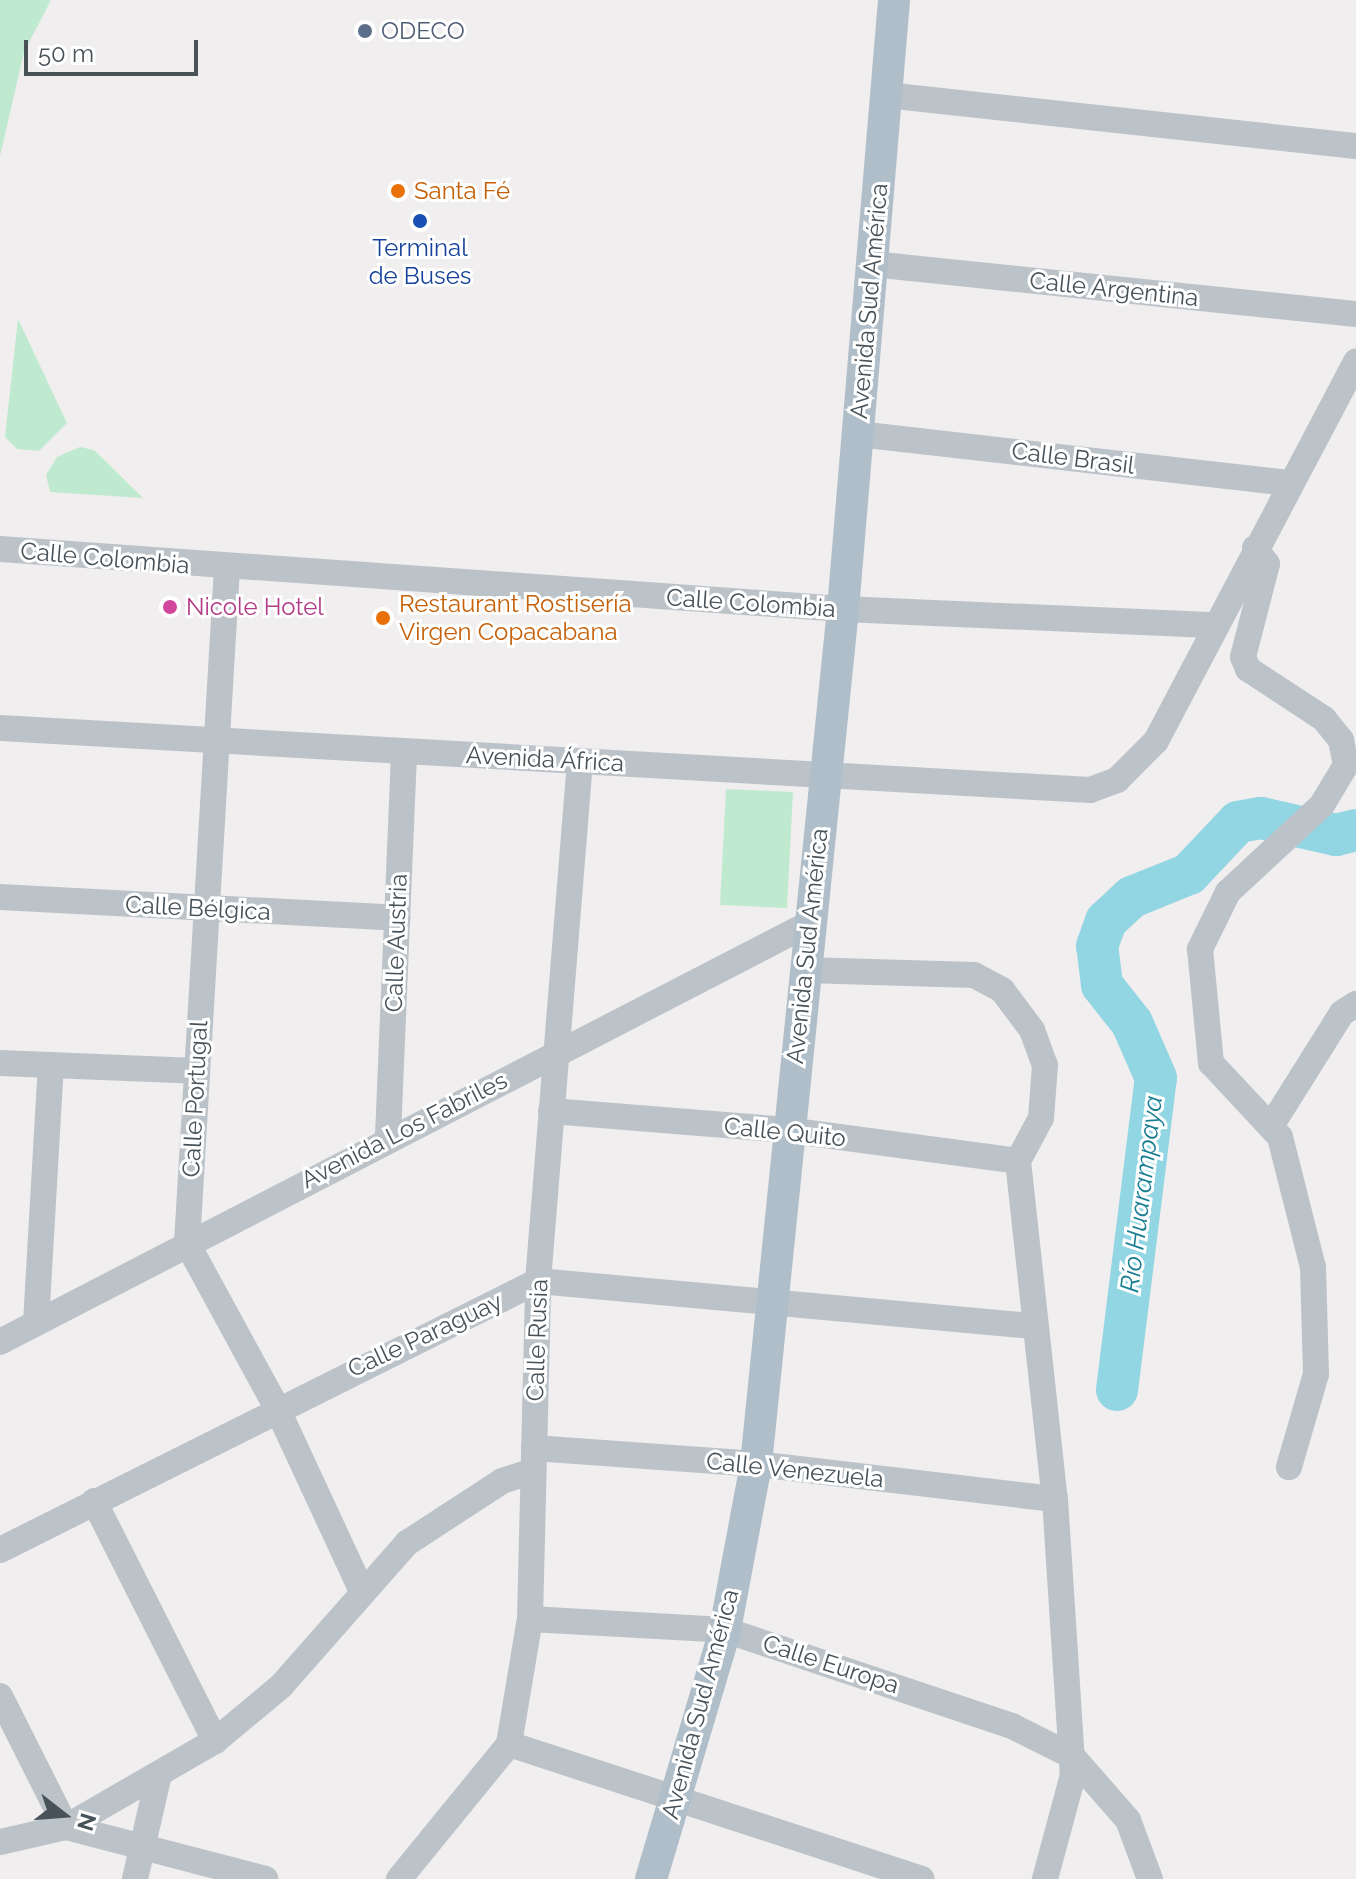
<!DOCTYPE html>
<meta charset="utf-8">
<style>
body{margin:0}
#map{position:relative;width:1356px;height:1879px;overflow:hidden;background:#f0eeee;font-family:Raleway,sans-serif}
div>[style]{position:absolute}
.green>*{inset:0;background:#c0eacf}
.river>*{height:42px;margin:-21px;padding:0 21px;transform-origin:21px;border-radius:21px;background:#92d5e3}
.minor>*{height:26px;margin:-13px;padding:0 13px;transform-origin:13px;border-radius:13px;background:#bbc3c9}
.major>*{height:32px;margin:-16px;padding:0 16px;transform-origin:16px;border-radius:16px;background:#b0beca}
.dots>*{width:22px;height:22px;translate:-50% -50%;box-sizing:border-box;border:4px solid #fff;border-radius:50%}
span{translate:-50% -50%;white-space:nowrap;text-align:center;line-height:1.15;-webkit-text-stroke:6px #fff;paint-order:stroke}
.service-label{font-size:24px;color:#4e5e75}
.left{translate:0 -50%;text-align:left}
.food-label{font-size:24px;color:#c56008}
.transit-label{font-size:24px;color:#164399}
.street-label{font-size:24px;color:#485259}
.hotel-label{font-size:24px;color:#b23c85}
.water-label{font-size:26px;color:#1a7e93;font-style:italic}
.north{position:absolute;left:24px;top:1775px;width:80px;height:80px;-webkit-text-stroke:6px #fff;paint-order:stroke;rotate:107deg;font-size:22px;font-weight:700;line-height:32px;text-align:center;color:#485259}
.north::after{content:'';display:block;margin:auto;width:28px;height:36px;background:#485259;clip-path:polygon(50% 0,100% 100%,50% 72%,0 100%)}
.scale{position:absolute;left:24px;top:40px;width:174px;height:36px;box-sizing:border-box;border:4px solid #485259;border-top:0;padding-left:10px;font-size:24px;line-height:28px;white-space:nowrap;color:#485259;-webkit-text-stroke:6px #fff;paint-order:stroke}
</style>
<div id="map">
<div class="green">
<i style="clip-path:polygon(0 0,51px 0,24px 52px,0 156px)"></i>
<i style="clip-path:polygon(18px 319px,67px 423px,39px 451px,17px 449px,5px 437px)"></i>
<i style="clip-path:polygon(80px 447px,94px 450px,143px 498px,50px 492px,46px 475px,57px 457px)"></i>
<i style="clip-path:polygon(726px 789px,793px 792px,787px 908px,720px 905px)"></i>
</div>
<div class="river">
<i style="left:1117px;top:1390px;width:314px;rotate:-82.9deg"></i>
<i style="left:1156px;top:1078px;width:60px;rotate:-113.6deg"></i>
<i style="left:1132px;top:1023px;width:48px;rotate:-128.3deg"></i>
<i style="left:1102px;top:985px;width:39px;rotate:-97deg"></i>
<i style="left:1097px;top:946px;width:27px;rotate:-70deg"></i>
<i style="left:1106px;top:921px;width:35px;rotate:-43deg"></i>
<i style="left:1132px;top:897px;width:61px;rotate:-22deg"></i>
<i style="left:1189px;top:874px;width:71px;rotate:-46.7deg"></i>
<i style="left:1238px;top:822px;width:23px;rotate:-10deg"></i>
<i style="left:1261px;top:818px;width:77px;rotate:12.8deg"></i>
<i style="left:1336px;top:835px;width:21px;rotate:-14deg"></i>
</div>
<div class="minor">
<i style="left:886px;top:95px;width:473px;rotate:6.2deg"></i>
<i style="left:872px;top:264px;width:487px;rotate:5.9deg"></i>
<i style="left:858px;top:434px;width:433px;rotate:6.5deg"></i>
<i style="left:1255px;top:548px;width:20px;rotate:53deg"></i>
<i style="left:1267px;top:564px;width:96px;rotate:104.5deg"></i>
<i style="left:1243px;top:657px;width:13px;rotate:67deg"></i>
<i style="left:1248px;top:669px;width:91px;rotate:33.3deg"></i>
<i style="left:1324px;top:719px;width:27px;rotate:51deg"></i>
<i style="left:1341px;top:740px;width:25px;rotate:79deg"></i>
<i style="left:1346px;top:765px;width:47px;rotate:121deg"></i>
<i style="left:1322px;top:805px;width:128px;rotate:137.2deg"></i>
<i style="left:1228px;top:892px;width:64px;rotate:116.2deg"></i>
<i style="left:1200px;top:949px;width:115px;rotate:84.5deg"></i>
<i style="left:1211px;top:1063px;width:101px;rotate:47deg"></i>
<i style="left:1280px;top:1137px;width:134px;rotate:75.8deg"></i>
<i style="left:1313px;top:1267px;width:107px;rotate:88.4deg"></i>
<i style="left:1316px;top:1374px;width:97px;rotate:106.2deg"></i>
<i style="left:0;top:549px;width:845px;rotate:4.07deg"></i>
<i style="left:843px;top:609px;width:372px;rotate:2.5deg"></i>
<i style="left:227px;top:568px;width:676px;rotate:93.39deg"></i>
<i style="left:187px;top:1243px;width:186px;rotate:61.4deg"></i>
<i style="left:276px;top:1406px;width:202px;rotate:65.1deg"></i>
<i style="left:0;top:728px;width:1092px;rotate:3.26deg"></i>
<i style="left:1090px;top:790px;width:29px;rotate:-20deg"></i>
<i style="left:1117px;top:780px;width:55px;rotate:-45deg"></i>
<i style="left:1156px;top:741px;width:429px;rotate:-62.2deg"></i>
<i style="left:0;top:897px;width:398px;rotate:3deg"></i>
<i style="left:805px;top:970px;width:169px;rotate:1.7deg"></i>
<i style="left:974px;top:975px;width:32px;rotate:28deg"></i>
<i style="left:1002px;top:990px;width:50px;rotate:53.1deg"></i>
<i style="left:1032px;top:1030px;width:37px;rotate:70deg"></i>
<i style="left:1045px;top:1065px;width:53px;rotate:94.3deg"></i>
<i style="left:1041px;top:1118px;width:49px;rotate:118.1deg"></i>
<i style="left:1018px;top:1161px;width:340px;rotate:83.8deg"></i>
<i style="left:1055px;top:1499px;width:277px;rotate:86.3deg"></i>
<i style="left:1073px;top:1775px;width:108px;rotate:105.1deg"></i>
<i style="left:0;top:1063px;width:196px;rotate:2.3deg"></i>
<i style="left:551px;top:1111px;width:237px;rotate:4.6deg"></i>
<i style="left:787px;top:1130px;width:233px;rotate:7.6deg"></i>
<i style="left:1271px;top:1126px;width:133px;rotate:-57.9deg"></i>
<i style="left:1342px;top:1013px;width:17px;rotate:-33deg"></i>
<i style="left:388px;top:1136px;width:385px;rotate:-87.6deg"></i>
<i style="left:36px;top:1323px;width:258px;rotate:-86.7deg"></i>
<i style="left:0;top:1342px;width:912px;rotate:-27.35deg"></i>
<i style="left:534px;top:1448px;width:223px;rotate:4.1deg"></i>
<i style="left:756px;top:1464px;width:301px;rotate:6.7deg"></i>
<i style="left:94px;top:1501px;width:269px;rotate:63.2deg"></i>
<i style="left:0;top:1550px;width:602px;rotate:-26.57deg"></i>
<i style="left:538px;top:1281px;width:495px;rotate:5.2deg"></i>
<i style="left:530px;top:1619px;width:195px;rotate:3.2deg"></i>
<i style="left:725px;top:1630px;width:303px;rotate:18.5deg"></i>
<i style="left:1012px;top:1726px;width:67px;rotate:26.6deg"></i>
<i style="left:1072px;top:1756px;width:85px;rotate:48.8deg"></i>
<i style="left:1128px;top:1820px;width:63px;rotate:69.6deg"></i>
<i style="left:0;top:1696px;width:147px;rotate:63.3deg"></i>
<i style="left:509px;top:1744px;width:434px;rotate:18.1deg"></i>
<i style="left:66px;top:1827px;width:206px;rotate:14.6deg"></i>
<i style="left:0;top:1842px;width:68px;rotate:-12.8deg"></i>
<i style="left:66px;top:1827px;width:172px;rotate:-30deg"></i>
<i style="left:215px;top:1741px;width:86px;rotate:-39.8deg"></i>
<i style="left:281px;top:1686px;width:191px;rotate:-48.6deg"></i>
<i style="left:407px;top:1543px;width:113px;rotate:-33.1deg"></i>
<i style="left:502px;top:1481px;width:33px;rotate:-18deg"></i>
<i style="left:135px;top:1879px;width:108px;rotate:-77.1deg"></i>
<i style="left:399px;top:1879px;width:174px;rotate:-50.8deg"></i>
<i style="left:509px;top:1744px;width:127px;rotate:-80.5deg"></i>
<i style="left:530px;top:1619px;width:338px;rotate:-88.6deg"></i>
<i style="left:538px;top:1281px;width:522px;rotate:-85.38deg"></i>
</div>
<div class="major">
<i style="left:651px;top:1879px;width:260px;rotate:-73.4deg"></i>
<i style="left:725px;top:1630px;width:169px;rotate:-79.4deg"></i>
<i style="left:756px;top:1464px;width:859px;rotate:-84.19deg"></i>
<i style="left:843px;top:609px;width:611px;rotate:-85.21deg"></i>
</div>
<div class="dots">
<i style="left:365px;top:31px;background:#5c6f8a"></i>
<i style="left:398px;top:191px;background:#e8710a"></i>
<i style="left:420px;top:221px;background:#1a4fb4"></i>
<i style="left:170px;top:607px;background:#d1479c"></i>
<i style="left:383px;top:618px;background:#e8710a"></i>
</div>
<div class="service-label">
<span class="left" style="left:381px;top:31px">ODECO</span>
</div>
<div class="food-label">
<span class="left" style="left:414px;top:191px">Santa Fé</span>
<span class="left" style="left:399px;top:618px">Restaurant Rostisería<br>Virgen Copacabana</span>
</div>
<div class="transit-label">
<span style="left:420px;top:262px">Terminal<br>de Buses</span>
</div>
<div class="street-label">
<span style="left:1114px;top:289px;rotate:6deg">Calle Argentina</span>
<span style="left:869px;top:301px;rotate:-85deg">Avenida Sud América</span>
<span style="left:1073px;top:458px;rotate:7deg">Calle Brasil</span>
<span style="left:105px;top:558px;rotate:5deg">Calle Colombia</span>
<span style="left:751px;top:603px;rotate:4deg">Calle Colombia</span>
<span style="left:545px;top:759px;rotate:3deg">Avenida África</span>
<span style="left:198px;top:908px;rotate:3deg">Calle Bélgica</span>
<span style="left:396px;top:943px;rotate:-88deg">Calle Austria</span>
<span style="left:807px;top:946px;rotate:-84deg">Avenida Sud América</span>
<span style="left:195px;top:1099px;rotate:-87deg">Calle Portugal</span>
<span style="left:404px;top:1130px;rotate:-27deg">Avenida Los Fabriles</span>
<span style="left:785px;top:1132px;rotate:6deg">Calle Quito</span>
<span style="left:425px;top:1335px;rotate:-25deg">Calle Paraguay</span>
<span style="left:537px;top:1340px;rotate:-88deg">Calle Rusia</span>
<span style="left:795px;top:1470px;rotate:6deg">Calle Venezuela</span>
<span style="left:831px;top:1664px;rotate:18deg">Calle Europa</span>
<span style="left:700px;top:1704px;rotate:-75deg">Avenida Sud América</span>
</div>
<div class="hotel-label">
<span class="left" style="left:186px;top:607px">Nicole Hotel</span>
</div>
<div class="water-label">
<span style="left:1142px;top:1194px;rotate:-83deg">Río Huarampaya</span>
</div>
<div class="north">N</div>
<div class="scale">50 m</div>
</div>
